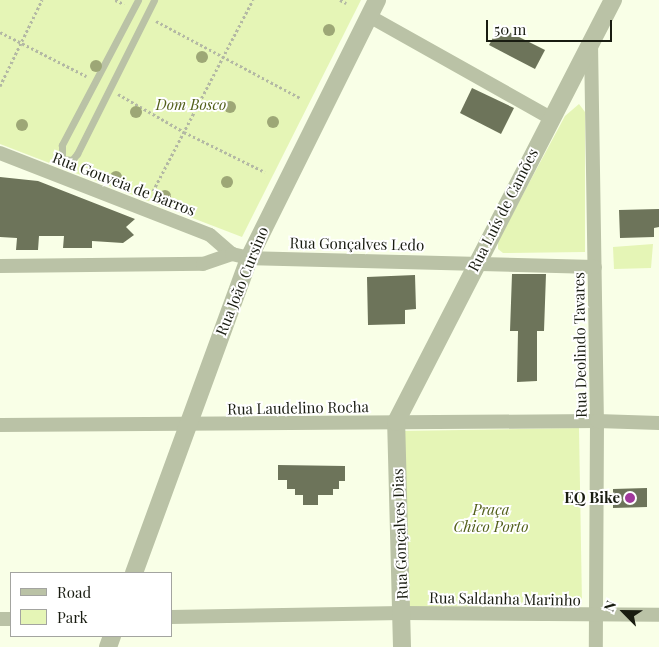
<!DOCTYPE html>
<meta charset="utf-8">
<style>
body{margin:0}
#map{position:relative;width:659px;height:647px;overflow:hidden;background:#f9ffe7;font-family:"Playfair Display",serif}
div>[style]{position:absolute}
.green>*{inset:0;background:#e5f5b6}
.building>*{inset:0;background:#6d745a}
.path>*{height:3px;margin-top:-1.5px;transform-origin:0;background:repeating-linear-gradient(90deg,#b3b8a4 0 2.5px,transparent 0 5px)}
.service>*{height:7px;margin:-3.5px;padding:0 3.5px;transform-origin:3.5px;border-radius:3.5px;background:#bac2a6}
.minor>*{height:14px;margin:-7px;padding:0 7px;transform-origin:7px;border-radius:7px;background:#bac2a6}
.tertiary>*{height:18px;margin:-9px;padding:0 9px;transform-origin:9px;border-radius:9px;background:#bac2a6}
.trees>*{width:12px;height:12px;margin:-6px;border-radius:50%;background:#9da776}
.dots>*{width:14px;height:14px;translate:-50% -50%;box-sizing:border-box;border:2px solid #fff;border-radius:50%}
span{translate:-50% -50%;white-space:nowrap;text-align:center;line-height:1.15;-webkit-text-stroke:4px #fff;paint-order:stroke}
.park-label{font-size:15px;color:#525f1a;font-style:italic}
.street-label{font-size:15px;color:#191c11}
.poi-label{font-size:15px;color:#191c11;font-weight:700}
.right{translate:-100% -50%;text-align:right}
.legend{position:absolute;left:10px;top:572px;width:162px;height:65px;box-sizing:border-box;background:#fff;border:1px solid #a3a4a0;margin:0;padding:6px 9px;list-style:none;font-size:15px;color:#191c11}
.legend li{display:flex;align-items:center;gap:10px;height:25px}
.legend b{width:25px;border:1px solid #a3a4a0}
.north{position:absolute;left:599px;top:587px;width:50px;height:50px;-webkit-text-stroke:4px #fff;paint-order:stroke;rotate:293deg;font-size:14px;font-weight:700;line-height:20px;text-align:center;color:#191c11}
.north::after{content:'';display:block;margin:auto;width:18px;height:22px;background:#191c11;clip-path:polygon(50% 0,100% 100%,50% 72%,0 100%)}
.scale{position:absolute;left:486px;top:20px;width:126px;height:22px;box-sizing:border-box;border:2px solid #191c11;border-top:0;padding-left:6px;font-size:15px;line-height:18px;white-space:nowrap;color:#191c11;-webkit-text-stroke:4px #fff;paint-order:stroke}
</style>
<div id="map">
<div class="green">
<i style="clip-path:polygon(0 0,361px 0,242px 237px,0 144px)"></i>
<i style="clip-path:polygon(579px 104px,585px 112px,585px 252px,503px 253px,498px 249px,498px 241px,565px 116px)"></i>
<i style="clip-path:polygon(653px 244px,651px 268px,614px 269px,613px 247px)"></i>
<i style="clip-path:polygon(579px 428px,582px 604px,404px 608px,400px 431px)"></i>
</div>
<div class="building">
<i style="clip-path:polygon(499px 27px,545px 50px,535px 69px,489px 45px)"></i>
<i style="clip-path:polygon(472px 88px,514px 108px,501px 134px,460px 113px)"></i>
<i style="clip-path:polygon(0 177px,38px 181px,135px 219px,126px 227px,134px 235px,123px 243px,92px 241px,92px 248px,63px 248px,64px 236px,39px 236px,38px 250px,16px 250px,17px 238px,0 237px)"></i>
<i style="clip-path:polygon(659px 209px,659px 227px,654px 228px,654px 237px,620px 238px,619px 210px)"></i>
<i style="clip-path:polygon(512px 274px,546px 274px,544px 331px,537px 331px,537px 381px,517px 382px,518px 331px,510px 331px)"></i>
<i style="clip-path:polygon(415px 275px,416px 309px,405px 310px,405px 324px,368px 325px,367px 277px)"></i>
<i style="clip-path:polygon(278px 465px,345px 466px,345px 481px,339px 481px,339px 489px,333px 489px,333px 495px,318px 495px,318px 505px,303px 505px,303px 495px,295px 495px,295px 489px,287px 489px,287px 480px,278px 480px)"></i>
<i style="clip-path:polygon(647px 488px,647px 507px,613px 508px,613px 489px)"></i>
</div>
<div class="path">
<i style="left:115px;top:0;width:10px;rotate:24deg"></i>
<i style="left:340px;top:0;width:7px;rotate:27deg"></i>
<i style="left:156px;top:21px;width:163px;rotate:28.1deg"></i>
<i style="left:0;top:32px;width:97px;rotate:27.1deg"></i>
<i style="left:0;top:86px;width:96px;rotate:-64deg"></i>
<i style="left:118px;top:94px;width:76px;rotate:29.9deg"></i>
<i style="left:184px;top:132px;width:90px;rotate:26.3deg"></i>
<i style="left:153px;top:191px;width:216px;rotate:-62.4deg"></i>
</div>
<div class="service">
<i style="left:138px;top:0;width:164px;rotate:117.7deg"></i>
<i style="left:62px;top:145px;width:14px;rotate:90deg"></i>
<i style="left:62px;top:159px;width:10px;rotate:6deg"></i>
<i style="left:72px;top:160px;width:8px;rotate:-50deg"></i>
<i style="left:77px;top:154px;width:172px;rotate:-63.4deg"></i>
</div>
<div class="minor">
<i style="left:369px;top:16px;width:209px;rotate:29.3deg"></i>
<i style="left:591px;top:43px;width:378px;rotate:89.1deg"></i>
<i style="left:597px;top:421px;width:226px;rotate:90.3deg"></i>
<i style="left:0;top:153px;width:225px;rotate:21.3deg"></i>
<i style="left:210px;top:235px;width:29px;rotate:41deg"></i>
<i style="left:0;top:266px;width:203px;rotate:-0.6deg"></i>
<i style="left:203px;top:264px;width:31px;rotate:-19deg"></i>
<i style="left:232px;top:254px;width:17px;rotate:13deg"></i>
<i style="left:249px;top:258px;width:346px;rotate:1.5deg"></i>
<i style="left:0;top:425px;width:597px;rotate:-0.38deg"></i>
<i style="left:597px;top:421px;width:62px;rotate:1.8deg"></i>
<i style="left:171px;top:617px;width:231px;rotate:-1deg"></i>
<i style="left:402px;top:613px;width:257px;rotate:0.4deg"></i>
<i style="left:0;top:619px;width:11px"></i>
</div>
<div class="tertiary">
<i style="left:134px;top:573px;width:335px;rotate:-69.9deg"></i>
<i style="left:249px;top:258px;width:288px;rotate:-63.6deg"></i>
<i style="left:108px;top:647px;width:12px;rotate:-70deg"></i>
<i style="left:402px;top:647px;width:225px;rotate:-91.5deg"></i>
<i style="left:396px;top:422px;width:475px;rotate:-62.8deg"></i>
</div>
<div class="trees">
<i style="left:329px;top:30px"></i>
<i style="left:202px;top:57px"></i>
<i style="left:96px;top:66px"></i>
<i style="left:230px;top:107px"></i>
<i style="left:136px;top:112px"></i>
<i style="left:273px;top:122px"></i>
<i style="left:22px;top:125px"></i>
<i style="left:116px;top:177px"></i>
<i style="left:227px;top:182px"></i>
<i style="left:165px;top:196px"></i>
</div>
<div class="dots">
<i style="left:630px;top:498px;background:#a1399c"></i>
</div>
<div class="park-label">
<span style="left:191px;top:105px">Dom Bosco</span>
<span style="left:491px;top:518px">Praça<br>Chico Porto</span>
</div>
<div class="street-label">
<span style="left:124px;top:184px;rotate:21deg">Rua Gouveia de Barros</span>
<span style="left:503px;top:210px;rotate:-63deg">Rua Luís de Camões</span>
<span style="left:357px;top:244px;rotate:1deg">Rua Gonçalves Ledo</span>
<span style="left:242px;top:281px;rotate:-68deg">Rua João Cursino</span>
<span style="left:580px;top:345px;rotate:-91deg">Rua Deolindo Tavares</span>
<span style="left:298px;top:408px;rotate:-1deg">Rua Laudelino Rocha</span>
<span style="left:400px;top:534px;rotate:-92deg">Rua Gonçalves Dias</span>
<span style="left:505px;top:599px;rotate:1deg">Rua Saldanha Marinho</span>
</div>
<div class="poi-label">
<span class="right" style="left:620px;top:498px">EQ Bike</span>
</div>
<ul class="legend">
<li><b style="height:6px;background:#bac2a6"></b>Road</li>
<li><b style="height:14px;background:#e5f5b6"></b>Park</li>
</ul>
<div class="north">N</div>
<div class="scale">50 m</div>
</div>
